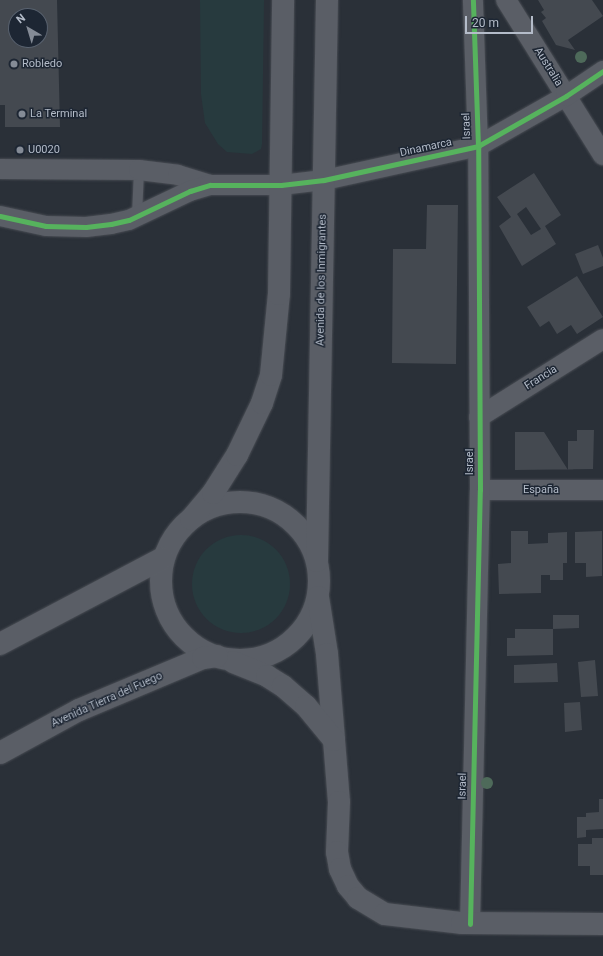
<!DOCTYPE html>
<meta charset="utf-8">
<style>
body{margin:0}
#map{position:relative;width:603px;height:956px;overflow:hidden;background:#2a3038;font-family:Roboto,sans-serif}
div>[style]{position:absolute}
.green>*{inset:0;background:#273a3e}
.round{border-radius:50%}
.building>*{inset:0;background:#444950}
.roads{filter:drop-shadow(0 0 1px #484c53) drop-shadow(0 0 1px #484c53)}
.service>*{height:10px;margin:-5px;padding:0 5px;transform-origin:5px;border-radius:5px;background:#5a5e66}
.minor>*{height:20px;margin:-10px;padding:0 10px;transform-origin:10px;border-radius:10px;background:#5a5e66}
.tertiary>*{height:22px;margin:-11px;padding:0 11px;transform-origin:11px;border-radius:11px;background:#5a5e66}
.tertiary>.ring{margin:-11px;padding:0;box-sizing:content-box;background:none;border:22px solid #5a5e66;border-radius:50%}
.cycleway>*{height:5px;margin:-2.5px;padding:0 2.5px;transform-origin:2.5px;border-radius:2.5px;background:#56b35d}
.trees>*{width:12px;height:12px;margin:-6px;border-radius:50%;background:#4e6a5a}
.dots>*{width:11px;height:11px;translate:-50% -50%;box-sizing:border-box;border:2px solid #1d2633;border-radius:50%}
span{translate:-50% -50%;white-space:nowrap;text-align:center;line-height:1.15;-webkit-text-stroke:3px #1d2633;paint-order:stroke}
.poi-label{font-size:11px;color:#b4bcc9}
.left{translate:0 -50%;text-align:left}
.street-label{font-size:11px;color:#b4bcc9}
.north{position:absolute;left:8px;top:8px;width:40px;height:40px;box-sizing:border-box;background:#1d2633;border:1px solid #59626f;border-radius:50%;rotate:322deg;font-size:11px;font-weight:700;line-height:16px;text-align:center;color:#b4bcc9}
.north::after{content:'';display:block;margin:auto;width:14px;height:18px;background:#848b96;clip-path:polygon(50% 0,100% 100%,50% 72%,0 100%)}
.scale{position:absolute;left:465px;top:16px;width:68px;height:18px;box-sizing:border-box;border:2px solid #b4bcc9;border-top:0;padding-left:5px;font-size:12px;line-height:14px;white-space:nowrap;color:#b4bcc9;-webkit-text-stroke:3px #1d2633;paint-order:stroke}
</style>
<div id="map">
<div class="green">
<i style="clip-path:polygon(200px 0,264px 0,262px 144px,261px 149px,252px 154px,227px 152px,218px 144px,205px 123px,201px 94px)"></i>
<i class="round" style="left:192px;top:535px;width:98px;height:98px"></i>
</div>
<div class="building">
<i style="clip-path:polygon(evenodd,0 0,57px 0,60px 127px,5px 127px,5px 105px,0 105px,0 0,16px 16px,40px 16px,40px 40px,16px 40px,16px 16px)"></i>
<i style="clip-path:polygon(538px 0,592px 0,603px 16px,568px 40px,575px 50px,556px 45px,542px 21px,546px 18px,541px 12px,544px 10px)"></i>
<i style="clip-path:polygon(evenodd,534px 173px,561px 215px,545px 226px,556px 244px,522px 266px,499px 226px,511px 217px,497px 197px,534px 173px,526px 207px,541px 229px,531px 235px,517px 214px,526px 207px)"></i>
<i style="clip-path:polygon(427px 205px,458px 205px,456px 364px,392px 363px,393px 249px,426px 249px)"></i>
<i style="clip-path:polygon(598px 245px,603px 258px,603px 266px,583px 274px,575px 254px)"></i>
<i style="clip-path:polygon(577px 276px,603px 317px,577px 334px,571px 325px,557px 334px,549px 321px,540px 327px,527px 307px)"></i>
<i style="clip-path:polygon(577px 430px,594px 430px,593px 469px,515px 470px,515px 432px,544px 432px,568px 470px,568px 441px,577px 441px)"></i>
<i style="clip-path:polygon(511px 531px,528px 531px,528px 544px,548px 543px,548px 533px,567px 532px,567px 563px,563px 563px,563px 580px,550px 580px,550px 575px,541px 575px,541px 593px,499px 594px,498px 564px,511px 563px)"></i>
<i style="clip-path:polygon(602px 531px,602px 576px,586px 577px,586px 563px,575px 563px,575px 532px)"></i>
<i style="clip-path:polygon(553px 615px,579px 615px,579px 628px,553px 629px)"></i>
<i style="clip-path:polygon(515px 629px,553px 629px,553px 655px,507px 656px,507px 638px,515px 638px)"></i>
<i style="clip-path:polygon(595px 660px,598px 696px,581px 697px,578px 662px)"></i>
<i style="clip-path:polygon(557px 663px,558px 682px,514px 683px,514px 665px)"></i>
<i style="clip-path:polygon(580px 702px,582px 730px,565px 732px,564px 703px)"></i>
<i style="clip-path:polygon(599px 799px,603px 799px,603px 829px,586px 830px,586px 837px,577px 838px,577px 817px,586px 817px,586px 813px,599px 812px)"></i>
<i style="clip-path:polygon(592px 838px,603px 838px,603px 875px,590px 875px,590px 866px,578px 866px,578px 844px,592px 844px)"></i>
</div>
<div class="roads">
<div class="service">
<i style="left:137px;top:216px;width:46px;rotate:-87.5deg"></i>
</div>
<div class="minor">
<i style="left:506px;top:0;width:183px;rotate:58deg"></i>
<i style="left:0;top:169px;width:139px;rotate:0.4deg"></i>
<i style="left:139px;top:170px;width:39px;rotate:7deg"></i>
<i style="left:178px;top:175px;width:34px;rotate:17deg"></i>
<i style="left:0;top:216px;width:47px;rotate:12.3deg"></i>
<i style="left:46px;top:226px;width:40px;rotate:1.4deg"></i>
<i style="left:86px;top:227px;width:25px;rotate:-7deg"></i>
<i style="left:111px;top:224px;width:18px;rotate:-13deg"></i>
<i style="left:129px;top:220px;width:68px;rotate:-25.4deg"></i>
<i style="left:190px;top:191px;width:21px;rotate:-17deg"></i>
<i style="left:210px;top:185px;width:71px"></i>
<i style="left:281px;top:185px;width:43px;rotate:-6.6deg"></i>
<i style="left:324px;top:180px;width:158px;rotate:-12.4deg"></i>
<i style="left:478px;top:146px;width:101px;rotate:-29.6deg"></i>
<i style="left:566px;top:96px;width:45px;rotate:-34deg"></i>
<i style="left:479px;top:417px;width:146px;rotate:-32.2deg"></i>
<i style="left:480px;top:490px;width:123px"></i>
<i style="left:470px;top:924px;width:434px;rotate:-88.7deg"></i>
<i style="left:480px;top:490px;width:344px;rotate:-90.3deg"></i>
<i style="left:478px;top:146px;width:146px;rotate:-92deg"></i>
</div>
<div class="tertiary">
<i class="ring" style="left:161px;top:502px;width:136px;height:136px"></i>
<i style="left:191px;top:519px;width:34px;rotate:-50deg"></i>
<i style="left:213px;top:493px;width:45px;rotate:-57.7deg"></i>
<i style="left:237px;top:455px;width:58px;rotate:-64.3deg"></i>
<i style="left:262px;top:403px;width:29px;rotate:-72deg"></i>
<i style="left:271px;top:375px;width:81px;rotate:-84.4deg"></i>
<i style="left:279px;top:294px;width:294px;rotate:-89.2deg"></i>
<i style="left:317px;top:561px;width:561px;rotate:-88.98deg"></i>
<i style="left:318px;top:597px;width:58px;rotate:81deg"></i>
<i style="left:327px;top:654px;width:86px;rotate:85.3deg"></i>
<i style="left:334px;top:740px;width:62px;rotate:85.4deg"></i>
<i style="left:339px;top:802px;width:50px;rotate:92.3deg"></i>
<i style="left:337px;top:852px;width:17px;rotate:80deg"></i>
<i style="left:340px;top:869px;width:19px;rotate:65deg"></i>
<i style="left:348px;top:886px;width:16px;rotate:50deg"></i>
<i style="left:358px;top:898px;width:31px;rotate:31deg"></i>
<i style="left:385px;top:914px;width:78px;rotate:6.7deg"></i>
<i style="left:462px;top:923px;width:141px;rotate:0.4deg"></i>
<i style="left:0;top:644px;width:184px;rotate:-27.8deg"></i>
<i style="left:233px;top:662px;width:37px;rotate:22deg"></i>
<i style="left:267px;top:676px;width:19px;rotate:32deg"></i>
<i style="left:283px;top:686px;width:30px;rotate:41deg"></i>
<i style="left:306px;top:706px;width:44px;rotate:50.5deg"></i>
<i style="left:0;top:753px;width:90px;rotate:-28.6deg"></i>
<i style="left:79px;top:710px;width:134px;rotate:-22.8deg"></i>
<i style="left:203px;top:658px;width:14px;rotate:-8deg"></i>
</div>
</div>
<div class="cycleway">
<i style="left:0;top:216px;width:47px;rotate:12.3deg"></i>
<i style="left:46px;top:226px;width:40px;rotate:1.4deg"></i>
<i style="left:86px;top:227px;width:25px;rotate:-7deg"></i>
<i style="left:111px;top:224px;width:18px;rotate:-13deg"></i>
<i style="left:129px;top:220px;width:68px;rotate:-25.4deg"></i>
<i style="left:190px;top:191px;width:21px;rotate:-17deg"></i>
<i style="left:210px;top:185px;width:71px"></i>
<i style="left:281px;top:185px;width:43px;rotate:-6.6deg"></i>
<i style="left:324px;top:180px;width:158px;rotate:-12.4deg"></i>
<i style="left:478px;top:146px;width:101px;rotate:-29.6deg"></i>
<i style="left:566px;top:96px;width:45px;rotate:-34deg"></i>
<i style="left:470px;top:924px;width:434px;rotate:-88.7deg"></i>
<i style="left:480px;top:490px;width:344px;rotate:-90.3deg"></i>
<i style="left:478px;top:146px;width:146px;rotate:-92deg"></i>
</div>
<div class="trees">
<i style="left:581px;top:57px"></i>
<i style="left:487px;top:783px"></i>
</div>
<div class="dots">
<i style="left:14px;top:64px;background:#848b96"></i>
<i style="left:22px;top:114px;background:#848b96"></i>
<i style="left:20px;top:150px;background:#848b96"></i>
</div>
<div class="poi-label">
<span class="left" style="left:22px;top:64px">Robledo</span>
<span class="left" style="left:30px;top:114px">La Terminal</span>
<span class="left" style="left:28px;top:150px">U0020</span>
</div>
<div class="street-label">
<span style="left:548px;top:67px;rotate:58deg">Australia</span>
<span style="left:467px;top:126px;rotate:-92deg">Israel</span>
<span style="left:426px;top:148px;rotate:-12deg">Dinamarca</span>
<span style="left:322px;top:280px;rotate:-89deg">Avenida de los Inmigrantes</span>
<span style="left:541px;top:378px;rotate:-32deg">Francia</span>
<span style="left:470px;top:462px;rotate:-90deg">Israel</span>
<span style="left:541px;top:490px">España</span>
<span style="left:107px;top:700px;rotate:-24deg">Avenida Tierra del Fuego</span>
<span style="left:463px;top:786px;rotate:-89deg">Israel</span>
</div>
<div class="north">N</div>
<div class="scale">20 m</div>
</div>
